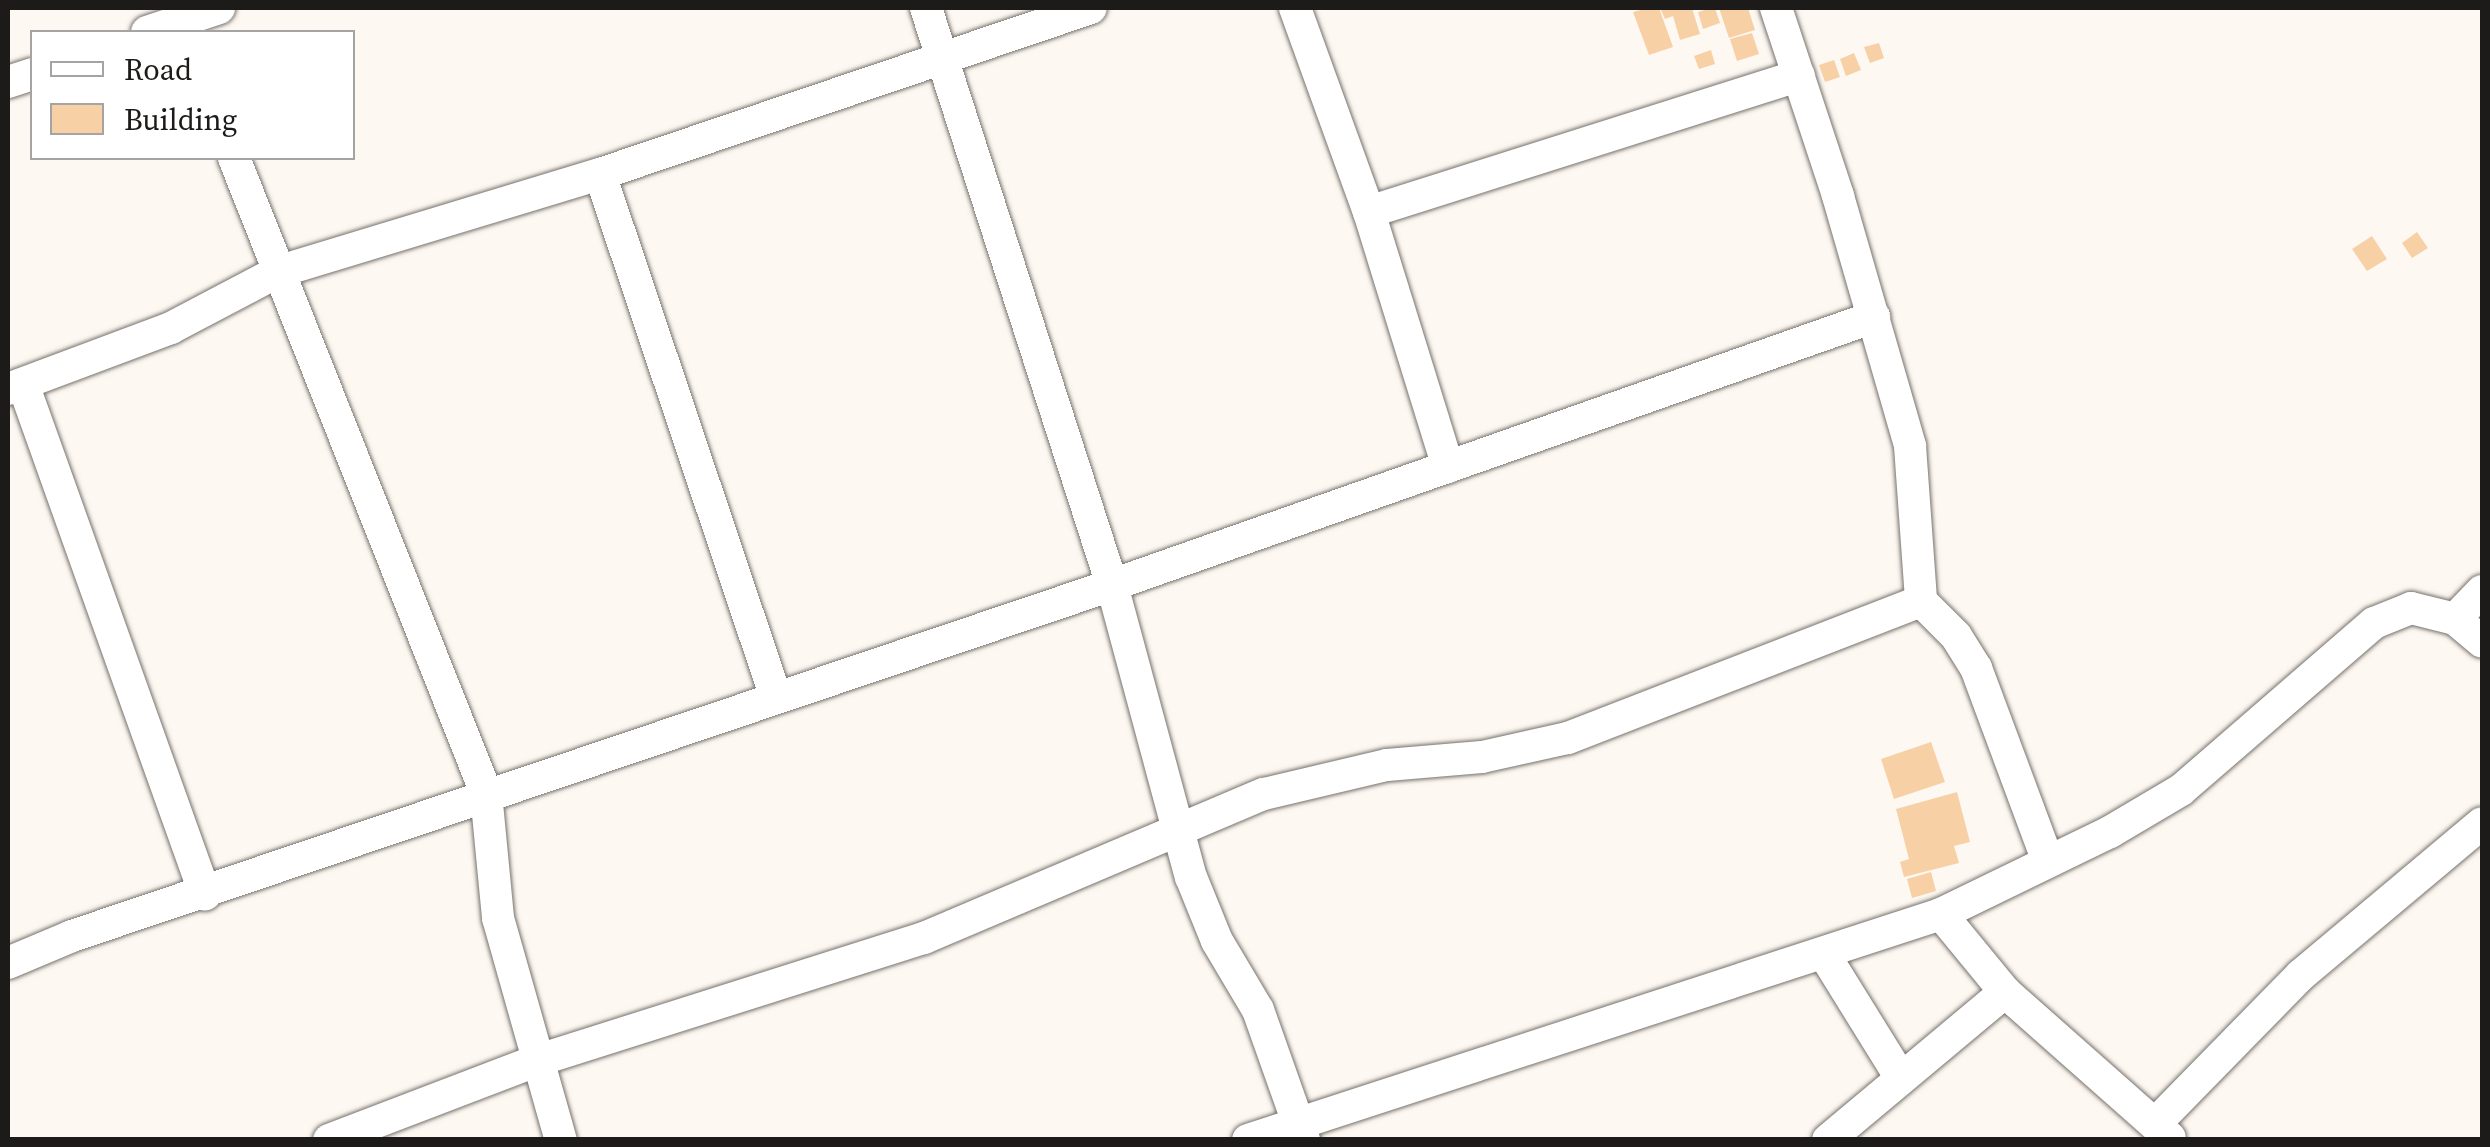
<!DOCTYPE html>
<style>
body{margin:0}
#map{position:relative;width:2490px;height:1147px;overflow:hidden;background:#fef8f2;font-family:"Source Serif 4",serif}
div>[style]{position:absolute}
.building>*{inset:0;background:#f7d0a6}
.roads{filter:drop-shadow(0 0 2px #76716c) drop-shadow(0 0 2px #76716c)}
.minor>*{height:32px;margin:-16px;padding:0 16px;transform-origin:16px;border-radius:16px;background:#fff}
span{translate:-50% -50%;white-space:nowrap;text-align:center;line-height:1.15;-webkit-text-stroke:8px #fff;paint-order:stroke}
.frame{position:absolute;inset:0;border:10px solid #1d1b19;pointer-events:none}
.legend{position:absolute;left:30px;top:30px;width:325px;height:130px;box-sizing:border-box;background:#fff;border:2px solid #a5a4a3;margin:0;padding:12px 18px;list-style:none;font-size:30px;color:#1d1b19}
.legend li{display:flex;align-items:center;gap:20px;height:50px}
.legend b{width:50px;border:2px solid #a5a4a3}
</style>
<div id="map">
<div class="building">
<i style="clip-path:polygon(1648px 8px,1659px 8px,1673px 47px,1649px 55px,1633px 12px)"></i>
<i style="clip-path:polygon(1660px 8px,1692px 8px,1700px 34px,1680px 40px,1673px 16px,1665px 19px)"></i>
<i style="clip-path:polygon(1711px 8px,1715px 8px,1720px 23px,1703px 29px,1698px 12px)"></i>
<i style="clip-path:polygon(1719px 8px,1748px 8px,1755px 30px,1729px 38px)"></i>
<i style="clip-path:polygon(1752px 33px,1759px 54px,1737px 61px,1730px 39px)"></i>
<i style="clip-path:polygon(1879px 43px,1884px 58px,1870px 63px,1864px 47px)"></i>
<i style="clip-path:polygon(1711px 50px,1715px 64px,1699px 69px,1694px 56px)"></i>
<i style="clip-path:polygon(1854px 53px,1861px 70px,1846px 76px,1840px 59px)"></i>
<i style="clip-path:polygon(1834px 60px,1840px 77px,1825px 82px,1819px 65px)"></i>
<i style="clip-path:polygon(2417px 232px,2428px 248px,2412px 258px,2402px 243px)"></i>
<i style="clip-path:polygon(2372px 236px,2387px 259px,2367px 271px,2352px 249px)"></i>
<i style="clip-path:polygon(1931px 742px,1945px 782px,1894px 799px,1881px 759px)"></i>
<i style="clip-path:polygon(1957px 792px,1970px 842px,1954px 846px,1959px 863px,1904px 877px,1900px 862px,1909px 859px,1896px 809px)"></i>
<i style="clip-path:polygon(1931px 872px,1936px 891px,1912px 898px,1907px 879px)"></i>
</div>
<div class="roads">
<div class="minor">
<i style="left:926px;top:8px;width:606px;rotate:72.13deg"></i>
<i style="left:1112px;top:585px;width:302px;rotate:74.9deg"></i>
<i style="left:1191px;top:877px;width:69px;rotate:67.9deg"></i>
<i style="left:1217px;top:941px;width:80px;rotate:59.3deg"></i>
<i style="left:1258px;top:1010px;width:138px;rotate:70.5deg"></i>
<i style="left:1295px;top:8px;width:217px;rotate:70.1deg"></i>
<i style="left:1369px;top:212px;width:267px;rotate:72.8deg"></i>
<i style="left:1776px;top:8px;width:198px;rotate:71.7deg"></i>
<i style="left:1838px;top:196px;width:260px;rotate:73.9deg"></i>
<i style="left:1910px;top:446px;width:155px;rotate:85.9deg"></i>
<i style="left:1921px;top:601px;width:49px;rotate:45deg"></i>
<i style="left:1956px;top:636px;width:38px;rotate:58deg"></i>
<i style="left:1976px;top:668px;width:204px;rotate:69.6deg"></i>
<i style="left:147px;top:32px;width:76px;rotate:-18.4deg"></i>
<i style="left:8px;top:82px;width:25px;rotate:-18deg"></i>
<i style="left:234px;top:158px;width:683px;rotate:68.35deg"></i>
<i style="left:486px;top:793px;width:126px;rotate:84.5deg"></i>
<i style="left:498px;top:918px;width:231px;rotate:74.2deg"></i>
<i style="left:600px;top:174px;width:550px;rotate:71.43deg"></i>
<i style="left:1369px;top:212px;width:451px;rotate:-17.6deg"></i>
<i style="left:23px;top:384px;width:542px;rotate:70.36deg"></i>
<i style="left:8px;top:389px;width:174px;rotate:-20.5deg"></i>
<i style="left:171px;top:328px;width:120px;rotate:-27.8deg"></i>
<i style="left:277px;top:272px;width:338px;rotate:-16.9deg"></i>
<i style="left:600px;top:174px;width:518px;rotate:-18.68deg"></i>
<i style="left:2455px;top:619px;width:39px;rotate:-46deg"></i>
<i style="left:1941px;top:914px;width:101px;rotate:50.6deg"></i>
<i style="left:2005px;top:992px;width:220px;rotate:41.5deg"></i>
<i style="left:1824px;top:954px;width:146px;rotate:58.2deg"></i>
<i style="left:8px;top:963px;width:69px;rotate:-22.9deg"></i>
<i style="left:72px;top:936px;width:1098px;rotate:-18.65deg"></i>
<i style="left:1112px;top:585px;width:808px;rotate:-19.38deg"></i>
<i style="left:2155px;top:1124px;width:209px;rotate:-45.6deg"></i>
<i style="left:2301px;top:975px;width:236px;rotate:-40deg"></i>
<i style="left:329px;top:1140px;width:225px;rotate:-20.9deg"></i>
<i style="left:539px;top:1060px;width:404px;rotate:-17.6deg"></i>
<i style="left:924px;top:938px;width:369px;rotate:-23deg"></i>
<i style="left:1264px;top:794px;width:126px;rotate:-13.3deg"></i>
<i style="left:1387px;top:765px;width:95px;rotate:-4.8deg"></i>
<i style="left:1482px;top:757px;width:88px;rotate:-12.5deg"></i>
<i style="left:1568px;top:738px;width:379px;rotate:-21.2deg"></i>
<i style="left:1248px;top:1140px;width:729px;rotate:-18.06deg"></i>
<i style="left:1941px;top:914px;width:188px;rotate:-25.9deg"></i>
<i style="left:2110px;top:832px;width:82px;rotate:-30.6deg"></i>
<i style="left:2181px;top:790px;width:255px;rotate:-40.9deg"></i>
<i style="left:2374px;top:623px;width:40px;rotate:-22deg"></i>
<i style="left:2411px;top:608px;width:45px;rotate:14deg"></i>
<i style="left:2455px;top:619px;width:35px;rotate:40deg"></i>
<i style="left:1828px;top:1140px;width:231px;rotate:-39.9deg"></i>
</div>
</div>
<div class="frame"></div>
<ul class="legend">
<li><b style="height:12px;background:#fff"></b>Road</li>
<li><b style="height:28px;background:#f7d0a6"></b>Building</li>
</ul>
</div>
